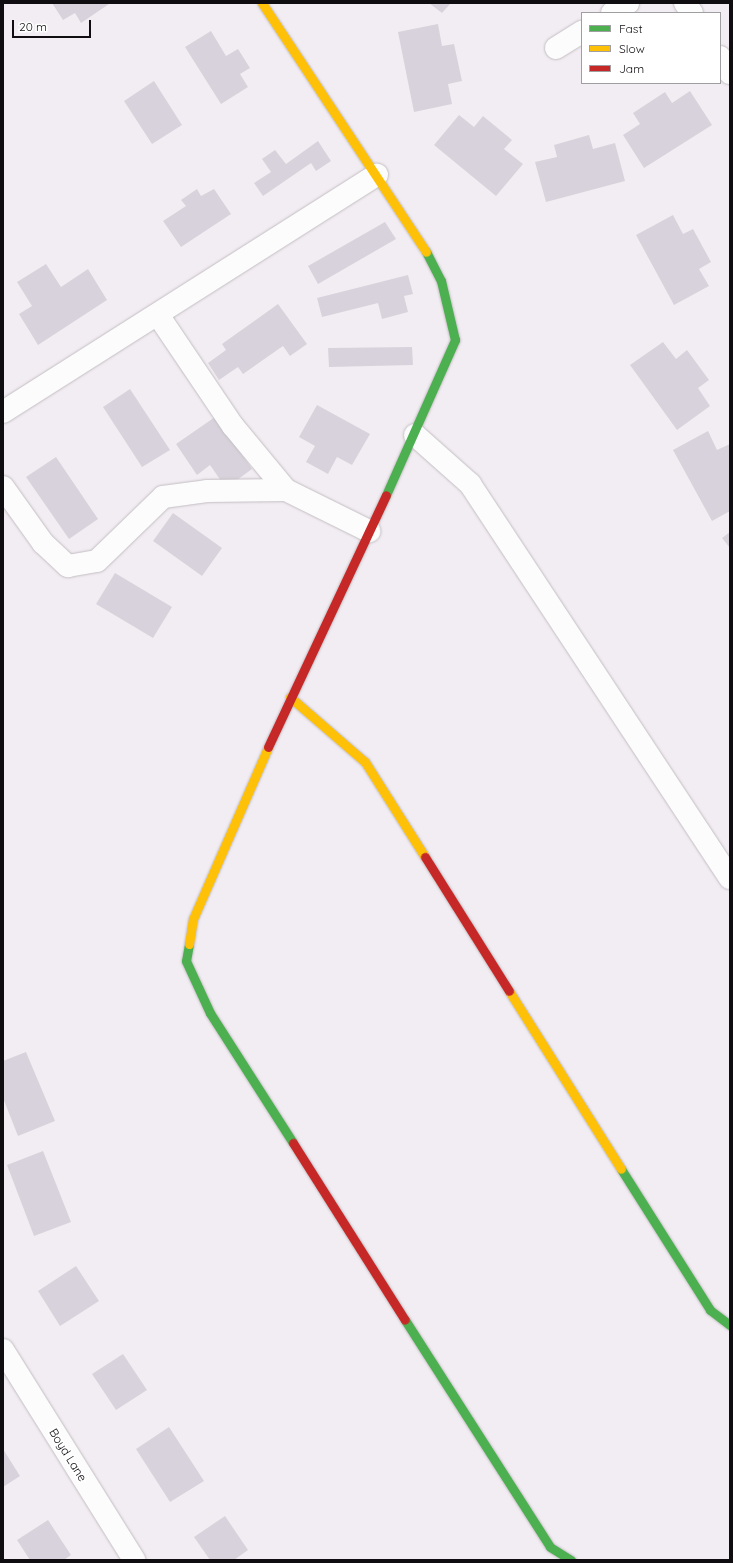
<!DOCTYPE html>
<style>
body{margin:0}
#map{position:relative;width:733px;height:1563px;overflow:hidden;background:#f2edf2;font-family:Quicksand,sans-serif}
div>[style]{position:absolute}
.building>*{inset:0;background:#d8d2dc}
.roads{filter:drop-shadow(0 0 1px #c2bec2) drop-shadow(0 0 1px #c2bec2)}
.street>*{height:22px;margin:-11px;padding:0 11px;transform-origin:11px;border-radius:11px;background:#fdfcfd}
.fast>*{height:9px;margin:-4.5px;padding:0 4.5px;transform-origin:4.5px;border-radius:4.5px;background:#4caf50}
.slow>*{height:9px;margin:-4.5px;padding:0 4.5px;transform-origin:4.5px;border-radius:4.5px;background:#ffc107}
.jam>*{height:9px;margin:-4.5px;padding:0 4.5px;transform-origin:4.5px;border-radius:4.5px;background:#c62828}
span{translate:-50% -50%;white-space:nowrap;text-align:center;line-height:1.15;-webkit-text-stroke:3.5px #fff;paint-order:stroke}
.street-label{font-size:12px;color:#100d11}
.frame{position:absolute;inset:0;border:4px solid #100d11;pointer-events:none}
.legend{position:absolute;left:581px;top:12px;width:140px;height:72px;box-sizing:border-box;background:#fff;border:1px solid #9f9ea0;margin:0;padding:5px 7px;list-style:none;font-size:12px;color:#100d11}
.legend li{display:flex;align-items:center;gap:8px;height:20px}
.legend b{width:20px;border:1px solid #9f9ea0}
.scale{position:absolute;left:12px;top:20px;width:79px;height:18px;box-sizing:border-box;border:2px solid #100d11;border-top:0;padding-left:5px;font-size:12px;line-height:14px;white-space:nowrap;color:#100d11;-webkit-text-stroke:3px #fff;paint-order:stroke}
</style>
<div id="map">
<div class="building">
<i style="clip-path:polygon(52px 3px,108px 3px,109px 4px,81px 23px,75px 13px,63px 20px)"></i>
<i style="clip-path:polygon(429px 3px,451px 3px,442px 13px)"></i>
<i style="clip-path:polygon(438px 24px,442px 46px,454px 44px,462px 81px,448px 84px,452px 104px,414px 112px,398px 32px)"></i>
<i style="clip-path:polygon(211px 31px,226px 56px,238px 49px,250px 68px,240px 74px,248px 87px,221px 104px,185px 47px)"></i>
<i style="clip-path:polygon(154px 81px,182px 125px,152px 144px,124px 101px)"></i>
<i style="clip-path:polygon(690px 91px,712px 125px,644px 168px,623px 135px,640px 124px,633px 113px,665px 92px,672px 103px)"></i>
<i style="clip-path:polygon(459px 115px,474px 127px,483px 116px,512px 140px,504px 149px,523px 164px,496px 196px,434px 145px)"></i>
<i style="clip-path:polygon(589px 135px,593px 149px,615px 143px,625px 181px,546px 202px,535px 162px,557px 157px,554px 145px)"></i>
<i style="clip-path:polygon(318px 141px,331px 161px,316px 171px,311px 163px,263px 196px,254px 183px,271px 172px,262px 159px,275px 150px,286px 164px)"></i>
<i style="clip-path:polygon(197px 189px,201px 196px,214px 189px,231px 214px,181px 247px,163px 221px,186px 206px,181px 200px)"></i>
<i style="clip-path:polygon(673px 215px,683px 234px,693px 229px,711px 262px,699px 269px,709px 286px,674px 305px,636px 235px)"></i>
<i style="clip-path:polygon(385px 222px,396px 239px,318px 284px,308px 266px)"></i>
<i style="clip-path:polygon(46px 264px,61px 287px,88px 269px,107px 300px,38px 345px,19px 314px,32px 306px,17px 282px)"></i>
<i style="clip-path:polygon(408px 275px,413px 294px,404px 296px,408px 312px,382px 319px,378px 303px,322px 317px,317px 298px)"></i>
<i style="clip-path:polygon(278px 304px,307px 344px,290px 356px,283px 346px,243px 374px,238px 367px,219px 380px,208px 363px,226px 350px,222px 344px)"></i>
<i style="clip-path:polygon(663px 342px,676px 359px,687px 350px,709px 380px,698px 388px,710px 406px,677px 430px,630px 365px)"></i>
<i style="clip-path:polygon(412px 347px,413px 365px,329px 367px,328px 348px)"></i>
<i style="clip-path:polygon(130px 389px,170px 450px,142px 467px,103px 407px)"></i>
<i style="clip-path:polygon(317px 405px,370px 434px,352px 465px,337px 457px,328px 474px,306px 462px,315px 446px,299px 437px)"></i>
<i style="clip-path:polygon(215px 417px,252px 469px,226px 488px,210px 465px,197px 475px,176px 444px)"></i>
<i style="clip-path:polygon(708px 431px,717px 450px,730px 444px,730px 511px,712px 521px,673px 450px)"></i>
<i style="clip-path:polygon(56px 457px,98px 519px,69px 539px,26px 477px)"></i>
<i style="clip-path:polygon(173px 513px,222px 548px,202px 576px,153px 541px)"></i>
<i style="clip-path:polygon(730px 532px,730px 548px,722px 538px)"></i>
<i style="clip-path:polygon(115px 573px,172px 607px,153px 638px,96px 604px)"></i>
<i style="clip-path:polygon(26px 1052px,55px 1121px,18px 1136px,3px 1098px,3px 1061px)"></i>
<i style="clip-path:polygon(43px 1151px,71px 1222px,34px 1236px,7px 1165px)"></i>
<i style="clip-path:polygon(76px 1266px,99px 1301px,60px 1326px,38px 1291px)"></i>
<i style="clip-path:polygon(123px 1354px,147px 1390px,116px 1410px,92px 1374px)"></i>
<i style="clip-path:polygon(169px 1427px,204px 1481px,170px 1502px,136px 1449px)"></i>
<i style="clip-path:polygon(3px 1449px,20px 1476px,3px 1487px)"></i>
<i style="clip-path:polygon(225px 1516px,248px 1550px,234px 1560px,210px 1560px,194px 1537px)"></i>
<i style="clip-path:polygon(48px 1520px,71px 1555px,64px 1560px,30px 1560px,17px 1540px)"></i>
</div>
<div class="roads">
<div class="street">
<i style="left:685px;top:3px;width:12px;rotate:55deg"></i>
<i style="left:612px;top:13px;width:19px;rotate:-32deg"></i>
<i style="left:556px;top:48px;width:31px;rotate:-32deg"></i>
<i style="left:720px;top:57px;width:19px;rotate:58deg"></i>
<i style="left:158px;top:315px;width:134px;rotate:56deg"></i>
<i style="left:233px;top:426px;width:83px;rotate:50.4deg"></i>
<i style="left:286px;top:490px;width:93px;rotate:26.3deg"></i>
<i style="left:3px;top:412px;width:443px;rotate:-32.4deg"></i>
<i style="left:415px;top:435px;width:74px;rotate:41.7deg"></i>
<i style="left:470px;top:484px;width:472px;rotate:56.6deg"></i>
<i style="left:3px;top:487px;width:69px;rotate:54.5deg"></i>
<i style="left:43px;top:543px;width:34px;rotate:43deg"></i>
<i style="left:68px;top:566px;width:29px;rotate:-10deg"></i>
<i style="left:97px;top:561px;width:92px;rotate:-44.1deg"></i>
<i style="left:163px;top:497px;width:44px;rotate:-7.8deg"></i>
<i style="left:207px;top:491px;width:79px;rotate:-0.7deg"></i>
<i style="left:3px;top:1350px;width:248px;rotate:58deg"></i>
</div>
<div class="fast">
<i style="left:386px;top:495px;width:170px;rotate:-66deg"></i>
<i style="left:455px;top:340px;width:61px;rotate:-103.3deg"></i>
<i style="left:441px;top:281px;width:33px;rotate:-117deg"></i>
<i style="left:189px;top:944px;width:17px;rotate:100deg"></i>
<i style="left:186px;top:961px;width:57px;rotate:65.2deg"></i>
<i style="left:210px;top:1013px;width:154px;rotate:57.4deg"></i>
<i style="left:621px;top:1169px;width:167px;rotate:57.7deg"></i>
<i style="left:710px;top:1310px;width:25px;rotate:37deg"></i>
<i style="left:405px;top:1320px;width:269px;rotate:57.4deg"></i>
<i style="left:550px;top:1547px;width:25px;rotate:32deg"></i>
</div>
<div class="slow">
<i style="left:262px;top:3px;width:298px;rotate:56.6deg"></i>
<i style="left:290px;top:697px;width:99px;rotate:40.9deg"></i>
<i style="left:365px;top:762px;width:112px;rotate:57.7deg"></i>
<i style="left:189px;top:944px;width:25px;rotate:-81deg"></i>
<i style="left:193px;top:919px;width:188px;rotate:-66.4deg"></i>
<i style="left:509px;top:991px;width:210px;rotate:57.8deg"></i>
</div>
<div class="jam">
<i style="left:268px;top:747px;width:278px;rotate:-64.9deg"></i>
<i style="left:425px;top:857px;width:158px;rotate:57.9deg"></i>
<i style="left:293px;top:1143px;width:209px;rotate:57.7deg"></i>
</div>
</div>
<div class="street-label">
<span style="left:68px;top:1455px;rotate:58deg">Boyd Lane</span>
</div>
<div class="frame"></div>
<ul class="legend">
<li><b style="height:5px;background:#4caf50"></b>Fast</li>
<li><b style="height:5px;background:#ffc107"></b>Slow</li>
<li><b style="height:5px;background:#c62828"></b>Jam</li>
</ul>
<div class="scale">20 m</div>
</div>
